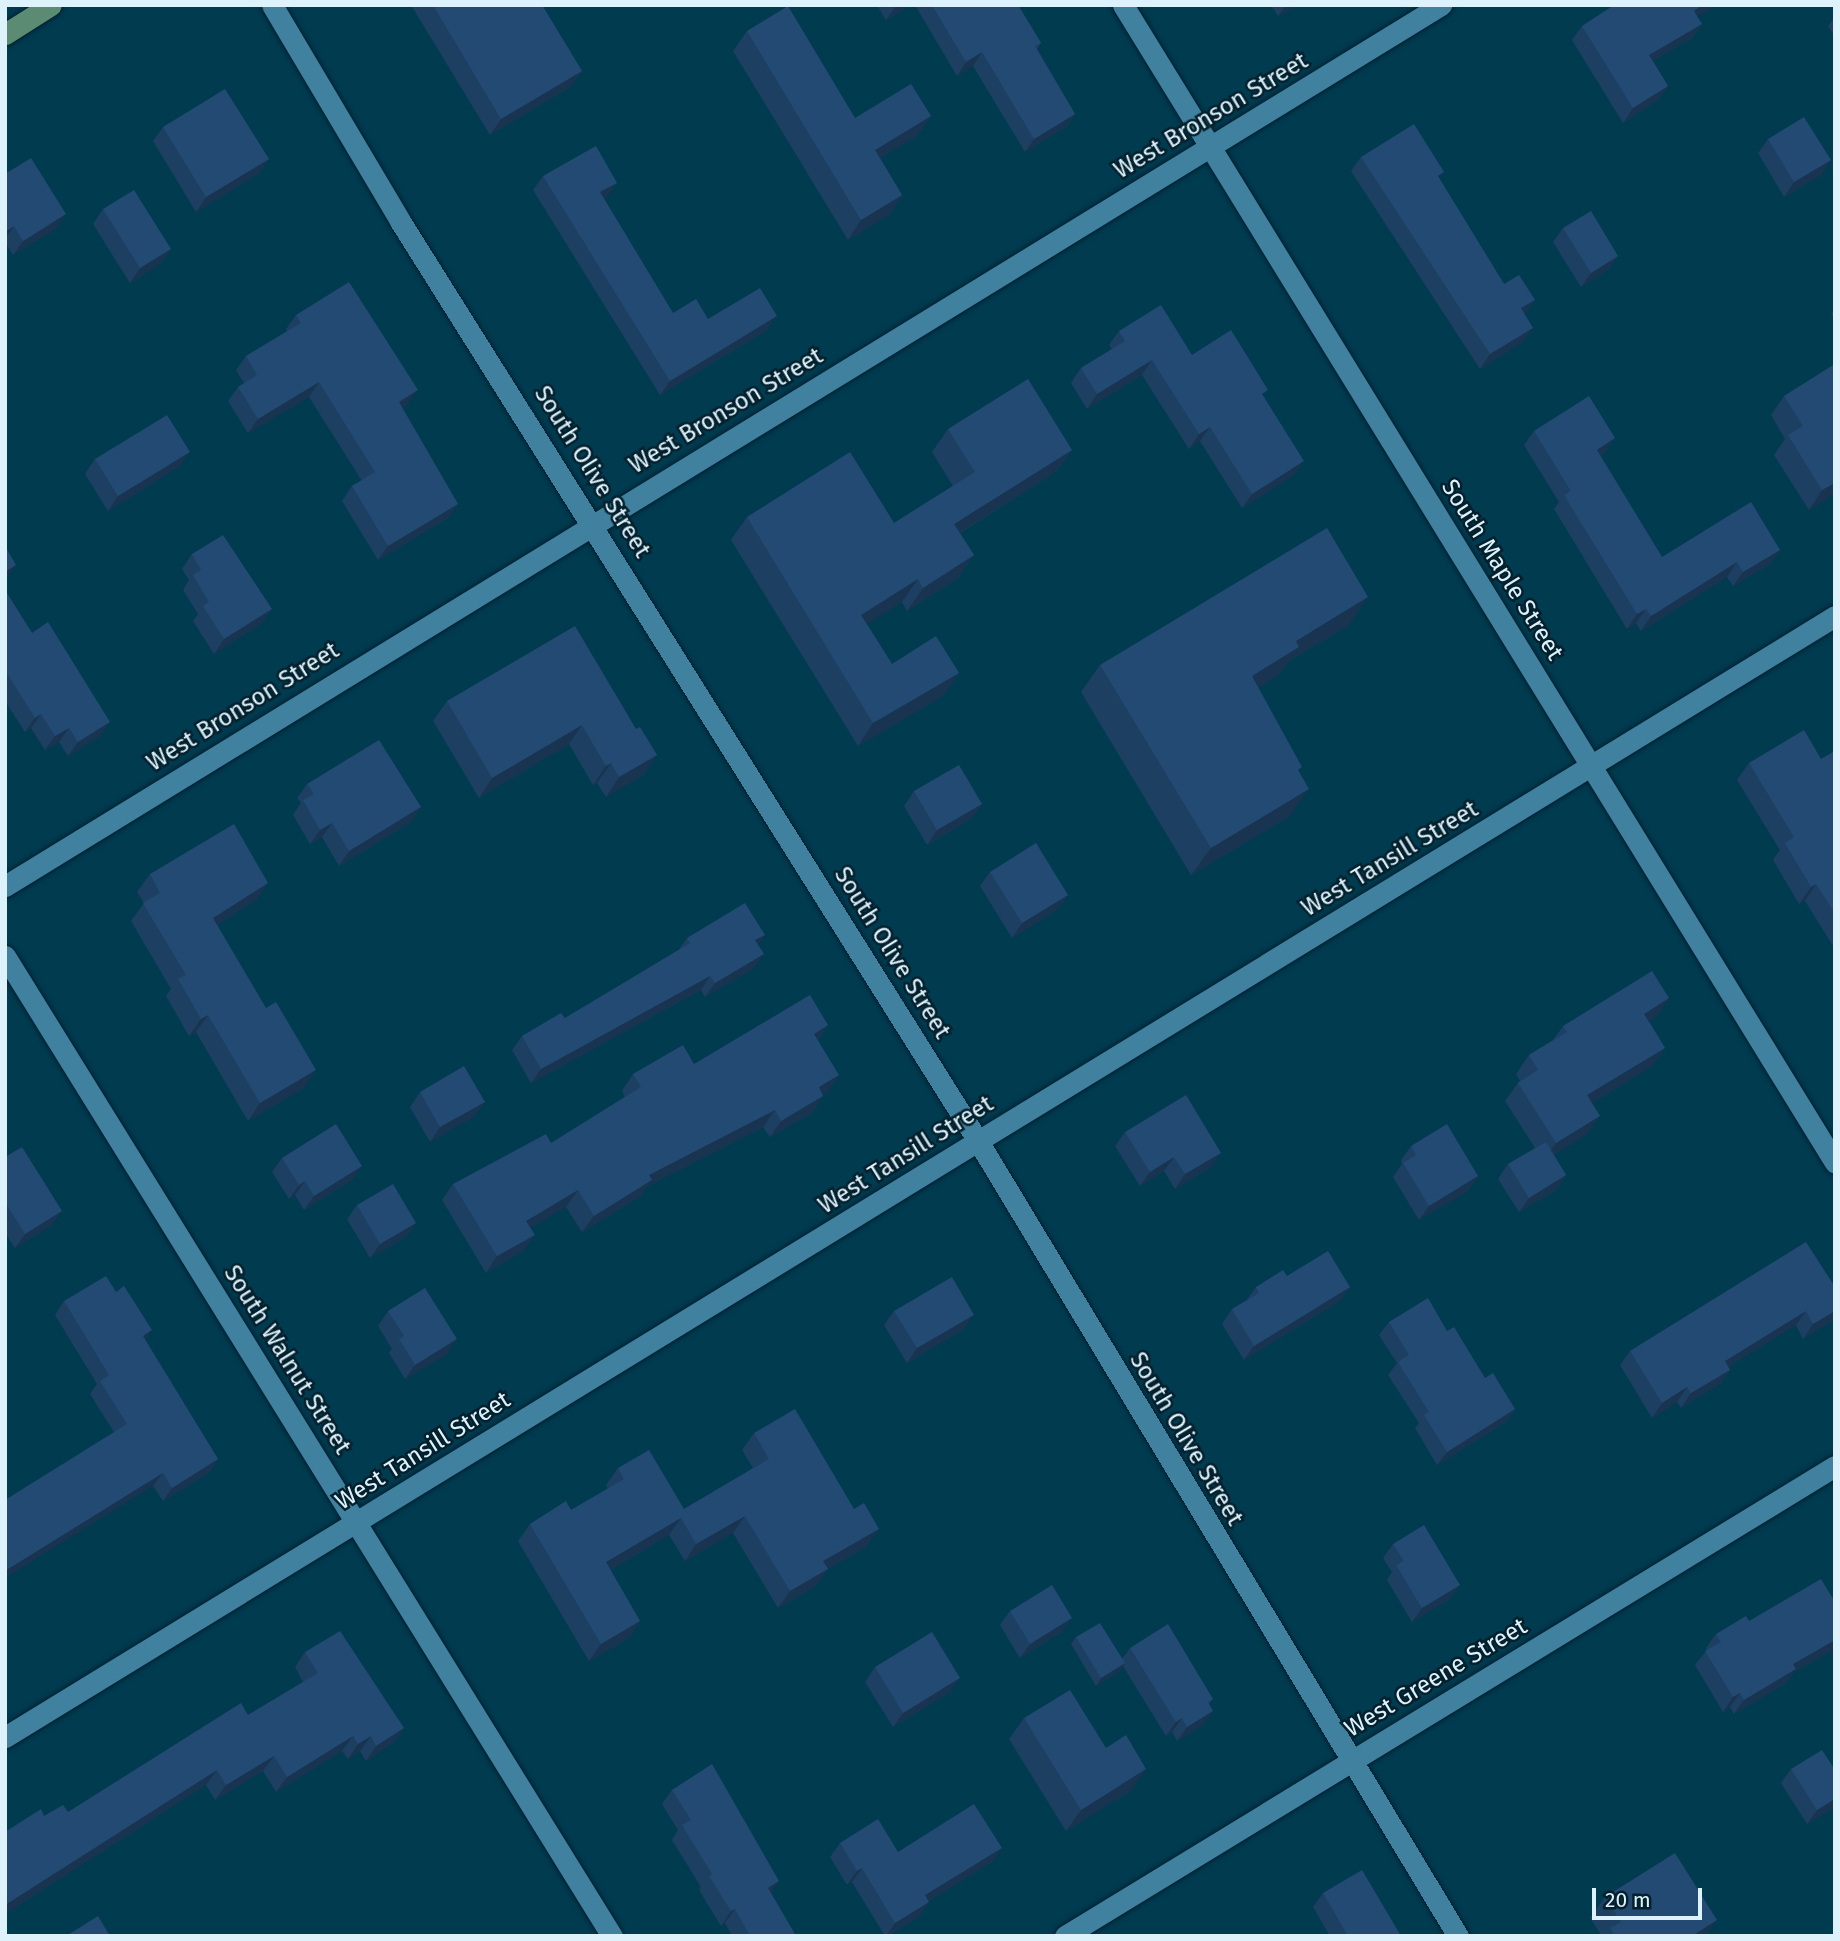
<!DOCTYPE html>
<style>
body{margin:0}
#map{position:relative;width:1840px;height:1941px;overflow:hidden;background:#013b50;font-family:"Fira Sans",sans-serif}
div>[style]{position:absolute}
.roads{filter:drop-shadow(0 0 2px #00202f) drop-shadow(0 0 2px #00202f)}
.street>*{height:21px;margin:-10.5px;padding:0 10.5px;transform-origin:10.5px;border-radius:10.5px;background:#3f819f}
.secondary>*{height:21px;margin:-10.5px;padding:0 10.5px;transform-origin:10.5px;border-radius:10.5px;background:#5c8b73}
.wall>*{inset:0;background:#1d4062}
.shaded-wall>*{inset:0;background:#183450}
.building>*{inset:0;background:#224a72}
span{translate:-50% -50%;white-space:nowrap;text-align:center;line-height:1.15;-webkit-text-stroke:5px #04202c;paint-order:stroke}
.street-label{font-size:24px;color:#def2fc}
.frame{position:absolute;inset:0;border:7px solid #def2fc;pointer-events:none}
.scale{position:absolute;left:1592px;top:1888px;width:110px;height:32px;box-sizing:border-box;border:4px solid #def2fc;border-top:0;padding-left:9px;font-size:21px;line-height:24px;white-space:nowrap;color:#def2fc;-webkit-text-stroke:5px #04202c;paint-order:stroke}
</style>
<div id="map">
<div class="roads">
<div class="street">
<i style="left:272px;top:5px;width:251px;rotate:59.3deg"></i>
<i style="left:400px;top:221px;width:1087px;rotate:57.86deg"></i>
<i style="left:978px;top:1141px;width:929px;rotate:58.88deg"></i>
<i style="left:1123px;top:5px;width:1359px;rotate:58.41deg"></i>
<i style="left:5px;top:886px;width:1685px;rotate:-31.53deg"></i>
<i style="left:5px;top:956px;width:1153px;rotate:58.23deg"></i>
<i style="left:5px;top:1737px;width:2146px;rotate:-31.49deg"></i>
<i style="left:1065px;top:1936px;width:902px;rotate:-31.4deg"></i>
</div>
<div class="secondary">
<i style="left:5px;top:34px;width:54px;rotate:-32.2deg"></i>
</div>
</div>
<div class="wall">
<i style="clip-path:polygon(411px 5px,542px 5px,582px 71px,570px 87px,490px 135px)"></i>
<i style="clip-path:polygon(877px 5px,911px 5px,886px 20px)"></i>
<i style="clip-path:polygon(915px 5px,1018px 5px,1041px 43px,1037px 49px,1075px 114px,1066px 127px,1025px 152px,973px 66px,957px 76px)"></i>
<i style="clip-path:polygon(1271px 5px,1297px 5px,1278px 16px)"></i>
<i style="clip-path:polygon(1697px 17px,1702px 24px,1692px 38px,1653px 61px,1668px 86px,1658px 100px,1623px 123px,1572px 40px,1582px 26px)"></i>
<i style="clip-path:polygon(1835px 17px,1835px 37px,1828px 26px)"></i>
<i style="clip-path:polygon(747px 31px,855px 118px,931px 116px,917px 136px,880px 158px,902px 195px,889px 215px,848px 240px,733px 51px)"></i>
<i style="clip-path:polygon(163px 127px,269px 159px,259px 173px,196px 212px,153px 141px)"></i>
<i style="clip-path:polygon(1768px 139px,1831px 160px,1821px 175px,1784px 197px,1758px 153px)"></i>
<i style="clip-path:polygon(1361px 157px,1439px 179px,1504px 284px,1525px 315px,1523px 342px,1480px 369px,1351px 171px)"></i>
<i style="clip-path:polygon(5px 174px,56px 229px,13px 255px,5px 242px)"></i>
<i style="clip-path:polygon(543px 176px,607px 197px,604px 199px,673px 313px,767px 330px,660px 395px,533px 190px)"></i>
<i style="clip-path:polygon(103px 209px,171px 249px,161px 263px,130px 283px,93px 224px)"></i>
<i style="clip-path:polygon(1563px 228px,1618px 256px,1608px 270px,1581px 287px,1553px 242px)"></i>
<i style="clip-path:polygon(1835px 309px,1835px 319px,1831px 314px)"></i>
<i style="clip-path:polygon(296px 315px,408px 404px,402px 408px,458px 504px,448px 518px,378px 560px,342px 501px,352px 486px,362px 481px,309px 397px,248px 433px,228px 401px,238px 387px,244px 383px,236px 370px,246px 356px,287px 331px,286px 329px)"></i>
<i style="clip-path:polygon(1119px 331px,1192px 355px,1264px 397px,1294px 475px,1242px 508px,1200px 441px,1189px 449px,1142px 375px,1087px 409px,1071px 383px,1081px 368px,1112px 349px,1109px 345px)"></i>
<i style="clip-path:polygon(1835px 364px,1835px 493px,1809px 510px,1774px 455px,1785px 439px,1771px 415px,1784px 396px)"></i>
<i style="clip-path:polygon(948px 429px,1072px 450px,1056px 472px,960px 533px,974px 555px,958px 578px,907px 611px,902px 602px,867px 624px,892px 664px,959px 673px,943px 696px,858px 746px,731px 540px,747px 517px,894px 523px,953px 486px,932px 452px)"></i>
<i style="clip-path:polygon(1534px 431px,1605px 453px,1600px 456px,1662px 557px,1780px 550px,1770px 564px,1733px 586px,1727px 577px,1641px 631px,1636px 623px,1627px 629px,1554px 509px,1559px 502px,1524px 445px)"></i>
<i style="clip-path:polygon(95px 459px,180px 466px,108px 511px,85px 474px)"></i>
<i style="clip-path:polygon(192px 554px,262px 623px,214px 654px,193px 621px,198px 614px,183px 590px,189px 580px,182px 569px)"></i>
<i style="clip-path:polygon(5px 590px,32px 633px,100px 736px,68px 756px,59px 742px,45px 750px,31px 728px,25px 732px,5px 701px)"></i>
<i style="clip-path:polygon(1349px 625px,1289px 661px,1280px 674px,1258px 688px,1299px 772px,1290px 816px,1191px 875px,1081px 692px,1100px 665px)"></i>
<i style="clip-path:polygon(447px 701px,636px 729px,657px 755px,643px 775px,606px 797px,597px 783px,593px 785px,569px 744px,479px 798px,433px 721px)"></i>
<i style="clip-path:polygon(1835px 751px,1835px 949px,1805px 901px,1799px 904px,1773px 860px,1780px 850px,1737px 780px,1749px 763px,1821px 759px)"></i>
<i style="clip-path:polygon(307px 784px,411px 822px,339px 866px,322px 837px,310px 844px,293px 815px,301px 803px,297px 798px)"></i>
<i style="clip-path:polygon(914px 791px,982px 804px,972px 818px,927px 845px,904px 806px)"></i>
<i style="clip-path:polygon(990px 872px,1068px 895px,1058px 909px,1012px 938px,980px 886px)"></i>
<i style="clip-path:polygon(150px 874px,268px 883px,256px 900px,217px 925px,304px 1088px,248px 1121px,196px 1032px,189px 1036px,166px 996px,171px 989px,131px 921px,144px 903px,137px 892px)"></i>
<i style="clip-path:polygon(687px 938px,758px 945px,754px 968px,705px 997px,701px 990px,531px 1083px,512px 1050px,522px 1036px,565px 1018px,678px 951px)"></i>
<i style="clip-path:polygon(1669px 998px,1656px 1017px,1649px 1021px,1665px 1048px,1652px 1066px,1592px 1103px,1587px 1134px,1554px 1155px,1566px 1175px,1556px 1190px,1519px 1212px,1498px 1179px,1508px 1164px,1535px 1148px,1505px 1101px,1518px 1083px,1520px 1081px,1516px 1074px,1529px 1055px,1553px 1040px,1563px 1026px)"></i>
<i style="clip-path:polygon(828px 1025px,818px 1040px,828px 1092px,823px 1095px,823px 1096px,812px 1113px,770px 1137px,763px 1127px,648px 1186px,641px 1196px,582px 1232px,566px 1207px,530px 1228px,523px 1251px,486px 1273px,442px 1200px,453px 1184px,551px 1143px,625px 1097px,622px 1091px,633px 1074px,694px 1064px)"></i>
<i style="clip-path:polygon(420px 1092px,485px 1102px,475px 1116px,430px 1142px,410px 1107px)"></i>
<i style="clip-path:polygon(1125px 1132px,1211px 1167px,1175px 1189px,1164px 1171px,1140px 1186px,1115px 1146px)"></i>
<i style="clip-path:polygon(1411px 1146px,1478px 1176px,1468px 1191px,1419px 1220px,1393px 1177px,1402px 1164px,1401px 1160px)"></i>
<i style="clip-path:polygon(5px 1157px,52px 1225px,15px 1248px,5px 1233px)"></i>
<i style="clip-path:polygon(282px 1158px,362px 1166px,352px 1180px,304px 1210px,295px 1195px,289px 1199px,272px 1172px)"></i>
<i style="clip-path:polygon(357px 1205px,416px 1223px,406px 1237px,370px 1258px,347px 1219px)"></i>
<i style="clip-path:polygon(1806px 1242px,1835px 1319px,1803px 1339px,1796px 1325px,1728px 1367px,1730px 1370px,1720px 1384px,1681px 1408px,1677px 1402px,1652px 1418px,1620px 1365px,1630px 1351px)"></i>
<i style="clip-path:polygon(1287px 1276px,1350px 1287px,1340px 1301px,1244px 1360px,1222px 1324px,1232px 1309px,1246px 1301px,1256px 1287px)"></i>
<i style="clip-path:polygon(64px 1301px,145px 1340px,218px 1459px,209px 1473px,163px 1501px,153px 1486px,114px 1432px,90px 1394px,97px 1384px,55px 1315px)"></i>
<i style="clip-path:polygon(388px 1311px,447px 1354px,405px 1379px,389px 1353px,392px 1349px,378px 1326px)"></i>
<i style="clip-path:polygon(894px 1311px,964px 1329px,907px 1363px,884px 1325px)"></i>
<i style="clip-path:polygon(1389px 1322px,1447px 1331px,1485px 1378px,1515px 1409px,1506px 1422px,1437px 1465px,1415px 1428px,1419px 1423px,1388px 1375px,1397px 1363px,1379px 1335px)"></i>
<i style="clip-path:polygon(754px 1433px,867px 1546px,828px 1569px,816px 1586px,778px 1608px,733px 1533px,685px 1561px,669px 1535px,610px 1570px,640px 1621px,629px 1638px,589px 1661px,518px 1541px,530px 1524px,571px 1510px,608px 1489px,606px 1485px,618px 1468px,684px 1509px,753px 1468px,742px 1450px)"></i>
<i style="clip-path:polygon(1393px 1544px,1460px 1585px,1450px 1599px,1412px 1622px,1387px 1580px,1392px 1572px,1383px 1558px)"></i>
<i style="clip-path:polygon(1835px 1602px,1835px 1649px,1794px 1672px,1786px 1683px,1734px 1714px,1730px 1707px,1723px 1712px,1695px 1665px,1707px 1650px,1706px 1648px,1716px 1634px,1749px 1621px)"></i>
<i style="clip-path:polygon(1010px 1611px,1062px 1632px,1020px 1658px,1000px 1625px)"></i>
<i style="clip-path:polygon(1076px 1637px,1122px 1659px,1130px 1648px,1213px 1699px,1209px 1704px,1203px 1725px,1177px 1741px,1172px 1732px,1166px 1736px,1123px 1666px,1120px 1671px,1096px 1686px,1071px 1644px)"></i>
<i style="clip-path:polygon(305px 1652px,404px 1728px,393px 1743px,366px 1761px,360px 1751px,348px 1759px,342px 1751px,276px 1792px,263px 1771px,215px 1800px,206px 1785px,5px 1914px,5px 1832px,44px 1816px,68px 1812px,248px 1715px,303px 1682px,295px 1667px)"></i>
<i style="clip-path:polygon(875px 1667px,950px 1692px,893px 1727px,865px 1682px)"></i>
<i style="clip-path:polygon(1024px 1718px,1132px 1790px,1066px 1831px,1009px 1739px)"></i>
<i style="clip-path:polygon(1791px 1769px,1835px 1807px,1807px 1824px,1781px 1783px)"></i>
<i style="clip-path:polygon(672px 1790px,771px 1893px,796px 1936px,732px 1936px,725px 1923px,721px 1926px,699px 1890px,701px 1887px,672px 1840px,678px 1830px,662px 1804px)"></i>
<i style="clip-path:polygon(840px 1843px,898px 1852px,992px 1862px,929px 1901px,919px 1917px,887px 1936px,885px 1936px,852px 1882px,847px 1885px,830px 1857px)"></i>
<i style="clip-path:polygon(1323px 1893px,1401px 1936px,1330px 1936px,1313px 1907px)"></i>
<i style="clip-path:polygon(1605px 1897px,1706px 1936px,1602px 1936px,1590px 1918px)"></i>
</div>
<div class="shaded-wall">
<i style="clip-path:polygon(898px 5px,911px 5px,886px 20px,895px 7px)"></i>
<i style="clip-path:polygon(1286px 5px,1297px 5px,1278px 16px)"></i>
<i style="clip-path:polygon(1703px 5px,1716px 5px,1684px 25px,1694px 11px)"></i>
<i style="clip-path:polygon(1702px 24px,1692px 38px,1639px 69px,1649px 55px)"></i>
<i style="clip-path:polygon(982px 52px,973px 66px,957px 76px,966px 62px)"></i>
<i style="clip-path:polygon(582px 71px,570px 87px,490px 135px,501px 119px)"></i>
<i style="clip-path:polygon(1668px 86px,1658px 100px,1623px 123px,1633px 108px)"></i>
<i style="clip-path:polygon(1075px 114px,1066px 127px,1025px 152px,1034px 139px)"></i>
<i style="clip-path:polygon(931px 116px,917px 136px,861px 169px,875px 150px)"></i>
<i style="clip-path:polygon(269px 159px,259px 173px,196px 212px,206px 197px)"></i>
<i style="clip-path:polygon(1831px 160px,1821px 175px,1784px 197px,1794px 182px)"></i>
<i style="clip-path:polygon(617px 183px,607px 197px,590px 207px,600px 192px)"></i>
<i style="clip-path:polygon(902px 195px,889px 215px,848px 240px,861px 220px)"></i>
<i style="clip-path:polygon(66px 214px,56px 229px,13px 255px,23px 241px)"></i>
<i style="clip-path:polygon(14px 226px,5px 239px,5px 232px)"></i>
<i style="clip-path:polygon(171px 249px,161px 263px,130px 283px,140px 268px)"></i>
<i style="clip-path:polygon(1618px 256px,1608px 270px,1581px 287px,1591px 273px)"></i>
<i style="clip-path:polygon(1535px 300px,1525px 314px,1511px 323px,1521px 308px)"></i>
<i style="clip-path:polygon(777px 316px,767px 330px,660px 395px,670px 381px)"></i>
<i style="clip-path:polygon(1533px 328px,1523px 342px,1480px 369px,1490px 354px)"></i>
<i style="clip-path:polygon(1152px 360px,1142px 375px,1087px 409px,1097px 394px)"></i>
<i style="clip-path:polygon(319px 382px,309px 397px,248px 433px,258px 419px)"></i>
<i style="clip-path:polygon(418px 390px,408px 404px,389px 416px,399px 402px)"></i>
<i style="clip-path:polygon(1210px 427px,1200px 441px,1189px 449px,1199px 434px)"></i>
<i style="clip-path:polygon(1615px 438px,1605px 453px,1587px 464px,1597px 450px)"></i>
<i style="clip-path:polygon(1072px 450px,1056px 472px,938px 546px,954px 524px)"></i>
<i style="clip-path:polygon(190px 452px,180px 466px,108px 511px,118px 496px)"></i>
<i style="clip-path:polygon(1304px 461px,1294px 475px,1242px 508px,1252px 494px)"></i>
<i style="clip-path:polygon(1835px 483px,1835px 493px,1809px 510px,1822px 490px)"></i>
<i style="clip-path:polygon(458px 504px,448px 518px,378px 560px,388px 546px)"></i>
<i style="clip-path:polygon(1780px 550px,1770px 564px,1733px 586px,1743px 572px)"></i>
<i style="clip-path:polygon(974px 555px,958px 578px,907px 611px,923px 588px)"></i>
<i style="clip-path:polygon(1737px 562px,1727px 577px,1641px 631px,1651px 616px)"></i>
<i style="clip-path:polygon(16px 565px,5px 580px,5px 572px)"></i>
<i style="clip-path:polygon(918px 579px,902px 602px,846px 638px,861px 615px)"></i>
<i style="clip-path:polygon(1368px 597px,1349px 625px,1289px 661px,1280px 674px,1233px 704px,1252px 676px,1296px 641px)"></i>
<i style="clip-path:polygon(272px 609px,262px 623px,214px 654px,224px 639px)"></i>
<i style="clip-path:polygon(1646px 609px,1636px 623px,1627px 629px,1637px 614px)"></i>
<i style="clip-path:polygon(959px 673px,943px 696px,858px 746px,873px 723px)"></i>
<i style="clip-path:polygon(41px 714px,31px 728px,25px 732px,35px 718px)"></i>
<i style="clip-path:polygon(110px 722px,100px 736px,68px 756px,78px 742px)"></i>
<i style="clip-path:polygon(582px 725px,569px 744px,479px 798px,492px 778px)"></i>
<i style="clip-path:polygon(69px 728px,59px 742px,45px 750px,55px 736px)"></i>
<i style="clip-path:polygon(657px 755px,643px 775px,606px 797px,619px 777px)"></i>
<i style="clip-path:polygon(611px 763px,597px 783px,593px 785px,606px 766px)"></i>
<i style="clip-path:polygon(1309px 789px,1290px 816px,1191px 875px,1211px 848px)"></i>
<i style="clip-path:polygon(982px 804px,972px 818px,927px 845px,937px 830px)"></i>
<i style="clip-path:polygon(421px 807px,411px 822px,339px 866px,349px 851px)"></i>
<i style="clip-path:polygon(332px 823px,322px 837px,310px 844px,320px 830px)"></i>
<i style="clip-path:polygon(268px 883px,256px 900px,201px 936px,213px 918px)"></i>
<i style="clip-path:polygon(1816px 884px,1805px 901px,1799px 904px,1811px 887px)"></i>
<i style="clip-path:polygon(1068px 895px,1058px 909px,1012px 938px,1022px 923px)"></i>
<i style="clip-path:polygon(765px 935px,755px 950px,755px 940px)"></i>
<i style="clip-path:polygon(764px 954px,754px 968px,705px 997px,715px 983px)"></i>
<i style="clip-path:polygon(710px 976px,701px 990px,531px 1083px,541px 1069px)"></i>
<i style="clip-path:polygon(1669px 998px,1656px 1017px,1631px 1032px,1644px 1014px)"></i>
<i style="clip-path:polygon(208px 1015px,196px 1032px,189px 1036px,201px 1019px)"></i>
<i style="clip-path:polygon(828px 1025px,816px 1042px,814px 1034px)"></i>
<i style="clip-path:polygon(1665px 1048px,1652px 1066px,1574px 1114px,1587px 1095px)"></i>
<i style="clip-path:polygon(316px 1070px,304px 1088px,248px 1121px,260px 1103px)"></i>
<i style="clip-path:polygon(839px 1075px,828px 1092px,807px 1104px,819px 1087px)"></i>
<i style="clip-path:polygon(823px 1096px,812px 1113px,770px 1137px,781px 1121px)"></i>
<i style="clip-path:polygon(485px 1102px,475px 1116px,430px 1142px,440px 1127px)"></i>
<i style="clip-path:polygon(775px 1110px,763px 1127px,648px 1186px,641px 1196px,582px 1232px,594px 1216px,649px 1175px)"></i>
<i style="clip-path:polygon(1600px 1116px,1587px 1134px,1543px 1162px,1556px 1143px)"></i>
<i style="clip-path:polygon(1221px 1153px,1211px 1167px,1175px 1189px,1185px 1174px)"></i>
<i style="clip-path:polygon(1174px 1157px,1164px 1171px,1140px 1186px,1150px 1172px)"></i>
<i style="clip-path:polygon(362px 1166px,352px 1180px,304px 1210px,314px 1196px)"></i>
<i style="clip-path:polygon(1566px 1175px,1556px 1190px,1519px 1212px,1529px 1198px)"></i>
<i style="clip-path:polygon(1478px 1176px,1468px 1191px,1419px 1220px,1429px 1206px)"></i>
<i style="clip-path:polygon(305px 1181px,295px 1195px,289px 1199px,299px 1185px)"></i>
<i style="clip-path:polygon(578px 1190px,566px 1207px,515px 1237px,526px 1221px)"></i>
<i style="clip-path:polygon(62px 1211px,52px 1225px,15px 1248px,25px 1234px)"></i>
<i style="clip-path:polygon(416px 1223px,406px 1237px,370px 1258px,380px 1244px)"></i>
<i style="clip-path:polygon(535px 1235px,523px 1251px,486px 1273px,497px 1256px)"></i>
<i style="clip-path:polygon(1350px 1287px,1340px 1301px,1244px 1360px,1254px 1346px)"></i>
<i style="clip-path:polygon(1806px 1311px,1796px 1325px,1715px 1375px,1725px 1361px)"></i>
<i style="clip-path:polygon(1835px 1311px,1835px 1319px,1803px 1339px,1813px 1324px)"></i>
<i style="clip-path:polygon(974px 1315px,964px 1329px,907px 1363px,917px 1348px)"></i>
<i style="clip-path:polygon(152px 1330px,142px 1344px,143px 1336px)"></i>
<i style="clip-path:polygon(457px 1339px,447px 1354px,405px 1379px,415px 1365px)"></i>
<i style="clip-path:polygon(1730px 1370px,1720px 1384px,1681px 1408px,1691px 1393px)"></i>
<i style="clip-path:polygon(1687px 1387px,1677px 1402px,1652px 1418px,1662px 1403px)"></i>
<i style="clip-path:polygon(1515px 1409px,1506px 1422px,1437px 1465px,1447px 1452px)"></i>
<i style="clip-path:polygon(218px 1459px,209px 1473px,163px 1501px,172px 1488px)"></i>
<i style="clip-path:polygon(163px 1473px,153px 1486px,5px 1578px,5px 1571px)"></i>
<i style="clip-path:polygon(745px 1516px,733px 1533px,685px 1561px,696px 1544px)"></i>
<i style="clip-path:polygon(681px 1518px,669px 1535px,594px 1579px,606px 1562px)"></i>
<i style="clip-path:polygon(879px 1529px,867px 1546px,828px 1569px,816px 1586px,778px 1608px,790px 1591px,823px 1561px)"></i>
<i style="clip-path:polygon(1460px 1585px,1450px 1599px,1412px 1622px,1422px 1608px)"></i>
<i style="clip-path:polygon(1072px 1618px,1062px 1632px,1020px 1658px,1030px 1644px)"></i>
<i style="clip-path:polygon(640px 1621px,629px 1638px,589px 1661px,601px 1644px)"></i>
<i style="clip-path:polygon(1835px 1640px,1835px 1649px,1794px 1672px,1786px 1683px,1734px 1714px,1744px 1700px,1793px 1664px)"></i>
<i style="clip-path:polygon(1125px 1663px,1120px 1671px,1096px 1686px,1101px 1678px)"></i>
<i style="clip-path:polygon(960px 1678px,950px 1692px,893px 1727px,903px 1713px)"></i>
<i style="clip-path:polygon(1740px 1693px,1730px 1707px,1723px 1712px,1733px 1697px)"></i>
<i style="clip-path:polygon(1213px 1711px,1203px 1725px,1177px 1741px,1187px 1727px)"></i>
<i style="clip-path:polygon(1182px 1718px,1172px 1732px,1166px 1736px,1176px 1722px)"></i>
<i style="clip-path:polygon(404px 1728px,393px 1743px,366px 1761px,376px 1746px)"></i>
<i style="clip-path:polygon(353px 1736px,342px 1751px,276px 1792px,287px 1777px)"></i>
<i style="clip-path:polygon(371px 1736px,360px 1751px,348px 1759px,358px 1744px)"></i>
<i style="clip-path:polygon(274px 1756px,263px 1771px,215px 1800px,226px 1785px)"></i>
<i style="clip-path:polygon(1146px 1769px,1132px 1790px,1066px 1831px,1081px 1810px)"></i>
<i style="clip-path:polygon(217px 1770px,206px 1785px,5px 1914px,5px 1905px)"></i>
<i style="clip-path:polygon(1835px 1799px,1835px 1807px,1807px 1824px,1817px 1810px)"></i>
<i style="clip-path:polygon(1002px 1848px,992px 1862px,915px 1910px,925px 1895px)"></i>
<i style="clip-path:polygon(862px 1868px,852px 1882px,847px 1885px,857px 1871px)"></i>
<i style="clip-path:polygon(779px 1881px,769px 1896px,768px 1888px)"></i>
<i style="clip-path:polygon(929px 1902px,919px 1917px,886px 1936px,895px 1923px)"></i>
<i style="clip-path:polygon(735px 1909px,725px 1923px,721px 1926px,731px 1911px)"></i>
<i style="clip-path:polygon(1717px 1920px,1706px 1936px,1692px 1936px)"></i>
</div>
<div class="building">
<i style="clip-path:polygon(433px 5px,542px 5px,582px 71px,501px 119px)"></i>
<i style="clip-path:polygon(932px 5px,1018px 5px,1041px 43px,1035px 46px,1075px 114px,1034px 139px,982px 52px,966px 62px)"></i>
<i style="clip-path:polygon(1614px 5px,1703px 5px,1694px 11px,1702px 24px,1649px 55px,1668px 86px,1633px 108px,1582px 26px)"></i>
<i style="clip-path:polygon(788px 6px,855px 118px,911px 84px,931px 116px,875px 150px,902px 195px,861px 220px,747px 31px)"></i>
<i style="clip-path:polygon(225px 89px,269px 159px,206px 197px,163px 127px)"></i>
<i style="clip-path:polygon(1804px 117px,1831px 160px,1794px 182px,1768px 139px)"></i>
<i style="clip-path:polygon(1414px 124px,1444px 172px,1438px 176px,1504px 284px,1519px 275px,1535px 300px,1521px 308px,1533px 328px,1490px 354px,1361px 157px)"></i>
<i style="clip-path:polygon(596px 146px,617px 183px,600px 192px,673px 313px,696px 299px,708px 319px,760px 288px,777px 316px,670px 381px,543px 176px)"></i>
<i style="clip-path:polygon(31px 158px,66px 214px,23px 241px,14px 226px,5px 232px,5px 174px)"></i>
<i style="clip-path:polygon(134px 190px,171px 249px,140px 268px,103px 209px)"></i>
<i style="clip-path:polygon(1591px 211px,1618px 256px,1591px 273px,1563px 228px)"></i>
<i style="clip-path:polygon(349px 282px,418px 390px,399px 402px,458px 504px,388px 546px,352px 486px,375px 472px,319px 382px,258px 419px,238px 387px,257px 375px,246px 356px,301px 323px,296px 315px)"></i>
<i style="clip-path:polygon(1161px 305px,1192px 355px,1231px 330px,1268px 390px,1262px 394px,1304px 461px,1252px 494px,1210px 427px,1199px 434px,1152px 360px,1097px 394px,1081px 368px,1125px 341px,1119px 331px)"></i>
<i style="clip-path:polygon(1835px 364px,1835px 483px,1822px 490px,1788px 435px,1803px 426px,1784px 396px)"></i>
<i style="clip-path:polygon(1028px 379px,1072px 450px,954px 524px,974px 555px,923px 588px,918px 579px,861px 615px,892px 664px,936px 636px,959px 673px,873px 723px,747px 517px,850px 452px,894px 523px,975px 472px,948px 429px)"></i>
<i style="clip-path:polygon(1589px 396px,1615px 438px,1597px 450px,1662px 557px,1751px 502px,1780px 550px,1743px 572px,1737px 562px,1651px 616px,1646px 609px,1637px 614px,1564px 495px,1571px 491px,1534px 431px)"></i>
<i style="clip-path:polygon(167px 415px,190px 452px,118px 496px,95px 459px)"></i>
<i style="clip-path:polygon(1327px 528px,1368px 597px,1296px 641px,1299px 647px,1252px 676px,1302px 767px,1298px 770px,1309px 789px,1211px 848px,1100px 665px)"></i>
<i style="clip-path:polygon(223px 535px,272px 609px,224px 639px,203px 606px,209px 602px,193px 575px,201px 570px,192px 554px)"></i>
<i style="clip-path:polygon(5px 546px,16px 565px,5px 572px)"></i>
<i style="clip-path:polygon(5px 590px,32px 633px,48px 622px,110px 722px,78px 742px,69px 728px,55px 736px,41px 714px,35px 718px,5px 670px)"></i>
<i style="clip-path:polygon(575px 626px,636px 729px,640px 727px,657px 755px,619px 777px,611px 763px,606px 766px,582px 725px,492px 778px,447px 701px)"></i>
<i style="clip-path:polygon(1804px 730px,1821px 759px,1835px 751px,1835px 913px,1816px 884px,1811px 887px,1785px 843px,1794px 837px,1749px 763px)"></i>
<i style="clip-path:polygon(379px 740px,421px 807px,349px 851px,332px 823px,320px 830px,303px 800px,314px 794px,307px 784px)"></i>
<i style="clip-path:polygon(959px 765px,982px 804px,937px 830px,914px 791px)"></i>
<i style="clip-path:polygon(234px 824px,268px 883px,213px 918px,266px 1008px,276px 1002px,316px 1070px,260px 1103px,208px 1015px,201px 1019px,178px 979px,186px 975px,143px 903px,160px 893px,150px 874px)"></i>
<i style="clip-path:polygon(1036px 843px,1068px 895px,1022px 923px,990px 872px)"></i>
<i style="clip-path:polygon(745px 903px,765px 935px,755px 940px,764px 954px,715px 983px,710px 976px,541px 1069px,522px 1036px,561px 1013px,565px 1018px,690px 943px,687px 938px)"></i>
<i style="clip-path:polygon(1652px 971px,1669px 998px,1644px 1014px,1665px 1048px,1587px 1095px,1600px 1116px,1556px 1143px,1518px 1083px,1538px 1070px,1529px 1055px,1567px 1032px,1563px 1026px)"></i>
<i style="clip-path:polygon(810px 995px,828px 1025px,814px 1034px,839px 1075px,819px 1087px,823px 1096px,781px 1121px,775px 1110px,649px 1175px,652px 1180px,594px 1216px,578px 1190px,526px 1221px,535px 1235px,497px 1256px,453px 1184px,546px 1134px,551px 1143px,641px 1087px,633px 1074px,683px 1045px,694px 1064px)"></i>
<i style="clip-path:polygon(464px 1066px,485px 1102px,440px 1127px,420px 1092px)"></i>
<i style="clip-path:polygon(1186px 1095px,1221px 1153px,1185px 1174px,1174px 1157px,1150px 1172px,1125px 1132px)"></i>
<i style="clip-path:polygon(336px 1124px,362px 1166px,314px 1196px,305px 1181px,299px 1185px,282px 1158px)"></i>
<i style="clip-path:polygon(1447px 1124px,1478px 1176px,1429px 1206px,1403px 1163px,1416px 1155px,1411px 1146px)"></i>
<i style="clip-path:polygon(1546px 1142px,1566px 1175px,1529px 1198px,1508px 1164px)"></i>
<i style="clip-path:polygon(22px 1147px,62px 1211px,25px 1234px,5px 1202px,5px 1157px)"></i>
<i style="clip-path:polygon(393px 1184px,416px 1223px,380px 1244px,357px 1205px)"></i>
<i style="clip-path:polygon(1806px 1242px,1835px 1287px,1835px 1311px,1813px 1324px,1806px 1311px,1725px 1361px,1730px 1370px,1691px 1393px,1687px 1387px,1662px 1403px,1630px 1351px)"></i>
<i style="clip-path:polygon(1328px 1251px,1350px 1287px,1254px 1346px,1232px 1309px,1259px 1293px,1256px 1287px,1283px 1270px,1287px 1276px)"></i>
<i style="clip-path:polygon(106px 1276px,116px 1292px,124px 1286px,152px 1330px,143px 1336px,218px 1459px,172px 1488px,163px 1473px,5px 1571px,5px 1500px,127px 1424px,100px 1381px,109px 1375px,64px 1301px)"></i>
<i style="clip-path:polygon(952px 1277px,974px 1315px,917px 1348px,894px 1311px)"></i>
<i style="clip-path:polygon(425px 1288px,457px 1339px,415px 1365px,399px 1339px,404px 1336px,388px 1311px)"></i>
<i style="clip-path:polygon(1428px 1298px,1447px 1331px,1454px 1327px,1485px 1378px,1493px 1373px,1515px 1409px,1447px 1452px,1424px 1415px,1429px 1412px,1398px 1362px,1409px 1355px,1389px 1322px)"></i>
<i style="clip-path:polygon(795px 1409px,854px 1509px,864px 1503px,879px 1529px,823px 1561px,828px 1569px,790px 1591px,745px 1516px,696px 1544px,681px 1518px,606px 1562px,640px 1621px,601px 1644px,530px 1524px,566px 1501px,571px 1510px,624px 1479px,618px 1468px,649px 1450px,684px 1509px,769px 1459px,754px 1433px)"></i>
<i style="clip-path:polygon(1424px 1525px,1460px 1585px,1422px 1608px,1396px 1565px,1404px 1561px,1393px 1544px)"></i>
<i style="clip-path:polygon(1821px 1579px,1835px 1602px,1835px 1640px,1793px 1664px,1796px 1669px,1744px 1700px,1740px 1693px,1733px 1697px,1705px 1651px,1721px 1642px,1716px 1634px,1746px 1616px,1749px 1621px)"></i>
<i style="clip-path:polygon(1052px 1585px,1072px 1618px,1030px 1644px,1010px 1611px)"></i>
<i style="clip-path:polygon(1100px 1623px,1125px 1663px,1101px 1678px,1076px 1637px)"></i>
<i style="clip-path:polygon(1168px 1624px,1213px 1699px,1208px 1702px,1213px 1711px,1187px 1727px,1182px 1718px,1176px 1722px,1130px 1648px)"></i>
<i style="clip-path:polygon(340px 1631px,404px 1728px,376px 1746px,371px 1736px,358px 1744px,353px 1736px,287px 1777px,274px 1756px,226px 1785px,217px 1770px,5px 1905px,5px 1832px,41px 1809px,44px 1816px,63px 1805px,68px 1812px,241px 1703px,248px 1715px,318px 1673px,305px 1652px)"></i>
<i style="clip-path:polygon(932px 1632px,960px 1678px,903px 1713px,875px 1667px)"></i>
<i style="clip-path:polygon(1070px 1690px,1106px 1748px,1126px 1735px,1146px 1769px,1081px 1810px,1024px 1718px)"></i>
<i style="clip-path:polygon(1822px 1750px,1835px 1770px,1835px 1799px,1817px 1810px,1791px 1769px)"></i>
<i style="clip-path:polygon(712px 1764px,779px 1881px,768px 1888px,796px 1936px,750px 1936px,735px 1909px,731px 1911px,709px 1876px,712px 1874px,682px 1825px,691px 1820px,672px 1790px)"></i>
<i style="clip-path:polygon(974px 1804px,1002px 1848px,925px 1895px,929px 1902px,895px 1923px,862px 1868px,857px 1871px,840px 1843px,878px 1819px,898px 1852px)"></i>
<i style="clip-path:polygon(1675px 1853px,1717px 1920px,1692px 1936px,1615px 1936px,1610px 1928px,1621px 1922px,1605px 1897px)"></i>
<i style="clip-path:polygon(1362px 1870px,1401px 1936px,1348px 1936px,1323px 1893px)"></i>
<i style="clip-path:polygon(98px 1916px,110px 1936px,66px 1936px)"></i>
</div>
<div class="street-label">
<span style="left:1211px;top:116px;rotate:-31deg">West Bronson Street</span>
<span style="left:726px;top:411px;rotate:-31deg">West Bronson Street</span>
<span style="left:592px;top:472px;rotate:58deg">South Olive Street</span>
<span style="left:1502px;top:570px;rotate:58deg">South Maple Street</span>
<span style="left:243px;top:707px;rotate:-32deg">West Bronson Street</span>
<span style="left:1390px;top:859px;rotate:-31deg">West Tansill Street</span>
<span style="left:892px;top:953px;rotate:58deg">South Olive Street</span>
<span style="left:906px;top:1155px;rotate:-32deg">West Tansill Street</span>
<span style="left:287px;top:1360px;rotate:58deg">South Walnut Street</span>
<span style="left:1186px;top:1439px;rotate:59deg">South Olive Street</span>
<span style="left:423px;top:1451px;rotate:-32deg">West Tansill Street</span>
<span style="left:1436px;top:1678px;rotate:-31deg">West Greene Street</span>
</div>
<div class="frame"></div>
<div class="scale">20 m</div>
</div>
